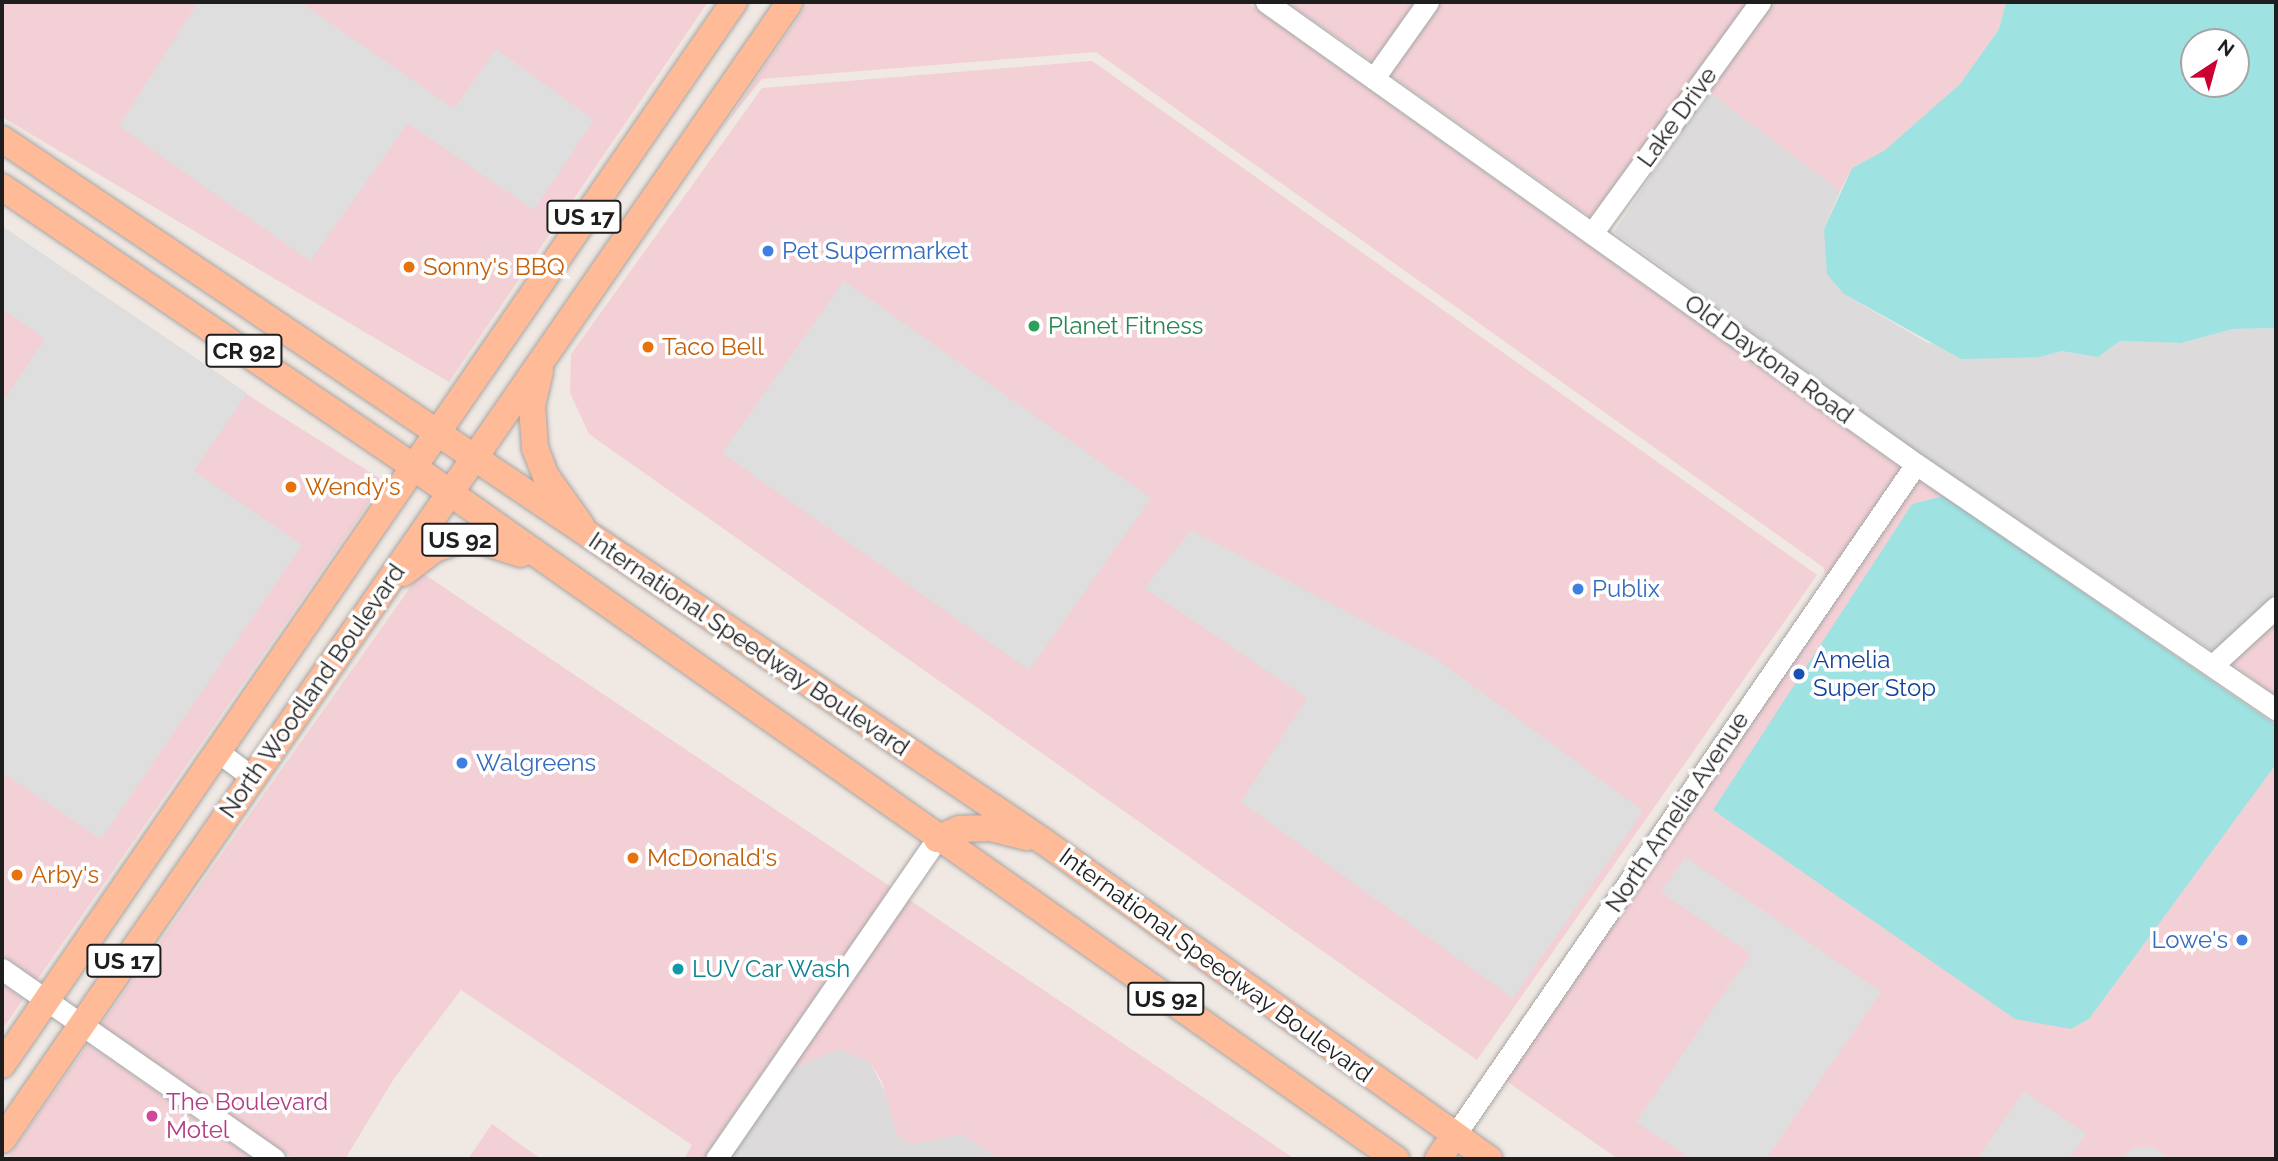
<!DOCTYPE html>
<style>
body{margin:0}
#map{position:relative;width:2278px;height:1161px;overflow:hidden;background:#f0e8e2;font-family:Raleway,sans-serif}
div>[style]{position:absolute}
.residential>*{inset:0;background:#dcdadb}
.commercial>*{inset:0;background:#f3d0d6}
.parking>*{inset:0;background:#dedede}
.water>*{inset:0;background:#9ee2e2}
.roads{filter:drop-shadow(0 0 2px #a5a5a5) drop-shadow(0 0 2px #a5a5a5)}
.minor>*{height:21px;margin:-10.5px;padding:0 10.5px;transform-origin:10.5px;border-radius:10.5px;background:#fff}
.major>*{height:26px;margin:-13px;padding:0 13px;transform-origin:13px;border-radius:13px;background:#ffba98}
.dots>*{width:19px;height:19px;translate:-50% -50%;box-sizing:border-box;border:4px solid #fff;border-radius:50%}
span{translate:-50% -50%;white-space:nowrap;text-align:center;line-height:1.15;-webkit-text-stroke:7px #fff;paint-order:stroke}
.shield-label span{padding:2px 5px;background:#fff;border:2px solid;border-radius:5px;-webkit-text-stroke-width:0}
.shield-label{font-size:23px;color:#1e1e1e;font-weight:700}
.street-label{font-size:24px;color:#1e1e1e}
.shop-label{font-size:24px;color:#366cbe}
.left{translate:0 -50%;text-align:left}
.right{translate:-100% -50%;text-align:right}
.food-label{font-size:24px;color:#c56008}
.leisure-label{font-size:24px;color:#27864d}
.transit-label{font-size:24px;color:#164399}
.culture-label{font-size:24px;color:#0d838f}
.hotel-label{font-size:24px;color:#b23c85}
.frame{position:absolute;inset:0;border:4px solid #1e1e1e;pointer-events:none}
.north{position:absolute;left:2180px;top:28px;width:70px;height:70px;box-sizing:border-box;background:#fff;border:2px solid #a5a5a5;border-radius:50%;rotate:36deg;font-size:19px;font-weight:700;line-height:28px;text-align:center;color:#1e1e1e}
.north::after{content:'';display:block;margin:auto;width:24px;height:32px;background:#cb0030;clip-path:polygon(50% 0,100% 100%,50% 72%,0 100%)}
</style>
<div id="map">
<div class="residential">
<i style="clip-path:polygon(1708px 91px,1840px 191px,1824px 229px,1844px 294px,1928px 343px,2040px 357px,2060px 351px,2098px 357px,2120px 341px,2181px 343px,2233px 329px,2276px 328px,2276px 593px,2213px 651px,1922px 455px,1614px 232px)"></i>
<i style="clip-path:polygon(838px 1049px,870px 1062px,911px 1144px,962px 1134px,999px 1159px,728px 1159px,789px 1070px)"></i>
</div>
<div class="commercial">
<i style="clip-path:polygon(2px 2px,708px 2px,449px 382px,2px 117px)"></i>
<i style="clip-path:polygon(809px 2px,1246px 2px,1901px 468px,1826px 577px,1823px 567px,1096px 52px,762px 79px,720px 131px)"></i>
<i style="clip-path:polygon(1287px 2px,1415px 2px,1373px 62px)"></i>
<i style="clip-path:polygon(1441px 2px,1748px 2px,1591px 217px,1389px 74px)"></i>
<i style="clip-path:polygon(1773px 2px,2006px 2px,1999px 29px,1960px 84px,1885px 150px,1852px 168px,1840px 191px,1708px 91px)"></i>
<i style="clip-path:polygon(1092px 61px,1817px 575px,1477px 1060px,589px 434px,570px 393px,571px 354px,762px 88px)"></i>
<i style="clip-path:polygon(2px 240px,384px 481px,37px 980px,2px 955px)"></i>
<i style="clip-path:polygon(1918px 480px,1943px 496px,1912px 504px,1714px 811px,2071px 1029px,2089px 1019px,2276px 763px,2276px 1159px,1618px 1159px,1505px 1080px)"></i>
<i style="clip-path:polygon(421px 572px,891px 887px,703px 1159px,684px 1159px,692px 1145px,461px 990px,395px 1077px,345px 1159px,294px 1159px,101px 1025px)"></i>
<i style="clip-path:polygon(2276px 621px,2276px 696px,2231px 663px)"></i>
<i style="clip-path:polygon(908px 899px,1295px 1159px,999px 1159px,962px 1134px,911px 1144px,897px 1134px,882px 1082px,870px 1062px,838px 1049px,789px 1070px)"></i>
<i style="clip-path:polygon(2px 984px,23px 999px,2px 1030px)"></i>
<i style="clip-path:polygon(88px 1044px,253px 1159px,7px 1159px)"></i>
<i style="clip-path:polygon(492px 1124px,541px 1159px,468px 1159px)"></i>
</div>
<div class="parking">
<i style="clip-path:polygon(198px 2px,300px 2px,454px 109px,496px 49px,594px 120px,534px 210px,408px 123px,310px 261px,119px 126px)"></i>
<i style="clip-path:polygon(2px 226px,247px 393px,194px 471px,302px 545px,101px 839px,2px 772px,2px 403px,45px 339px,2px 309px)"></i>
<i style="clip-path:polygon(844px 281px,1151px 498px,1029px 670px,722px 453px)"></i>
<i style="clip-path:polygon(1191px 530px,1438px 660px,1643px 811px,1513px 998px,1241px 802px,1307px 698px,1145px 588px)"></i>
<i style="clip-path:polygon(1685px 857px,1881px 992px,1766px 1159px,1691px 1159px,1636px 1122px,1751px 954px,1661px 892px)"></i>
<i style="clip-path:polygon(2024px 1091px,2086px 1134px,2069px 1159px,1977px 1159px)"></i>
<i style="clip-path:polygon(2134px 1147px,2153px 1147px,2170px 1159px,2121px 1159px)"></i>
</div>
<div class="water">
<i style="clip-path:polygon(evenodd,2006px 2px,2276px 2px,2276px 328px,2233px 329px,2181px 343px,2120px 341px,2098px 357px,2061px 351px,2040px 357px,1961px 359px,1844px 294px,1827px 274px,1824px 229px,1852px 168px,1885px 150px,1960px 84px,1999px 29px,2006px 2px,2194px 42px,2236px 42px,2236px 84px,2194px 84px,2194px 42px)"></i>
<i style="clip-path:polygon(1943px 496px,2276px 725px,2276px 764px,2089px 1019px,2071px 1029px,2015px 1019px,1713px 810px,1912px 504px)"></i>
</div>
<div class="roads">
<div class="minor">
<i style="left:1266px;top:2px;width:797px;rotate:35.4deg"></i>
<i style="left:1916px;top:464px;width:436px;rotate:34.3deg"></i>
<i style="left:1374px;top:78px;width:93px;rotate:-54.6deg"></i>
<i style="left:1593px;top:232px;width:284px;rotate:-54deg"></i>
<i style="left:2213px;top:665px;width:86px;rotate:-42.6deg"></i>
<i style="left:217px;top:751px;width:44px;rotate:36.6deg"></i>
<i style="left:2px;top:969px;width:332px;rotate:34.9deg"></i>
<i style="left:1455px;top:1135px;width:814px;rotate:-55.51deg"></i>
<i style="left:716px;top:1159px;width:389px;rotate:-55.4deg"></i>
</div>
<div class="major">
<i style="left:2px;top:139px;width:1256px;rotate:33.99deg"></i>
<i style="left:1043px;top:841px;width:548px;rotate:35.49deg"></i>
<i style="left:2px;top:187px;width:496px;rotate:34.2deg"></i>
<i style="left:412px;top:466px;width:1204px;rotate:35.16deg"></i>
<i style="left:540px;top:371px;width:36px;rotate:103deg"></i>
<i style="left:532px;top:406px;width:42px;rotate:85.9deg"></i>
<i style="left:535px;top:448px;width:30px;rotate:69deg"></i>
<i style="left:546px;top:476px;width:60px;rotate:54.5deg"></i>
<i style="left:403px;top:573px;width:40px;rotate:-37deg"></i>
<i style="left:435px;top:549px;width:27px;rotate:-20deg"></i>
<i style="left:460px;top:540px;width:18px"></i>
<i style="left:478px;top:540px;width:45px;rotate:18deg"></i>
<i style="left:937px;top:839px;width:24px;rotate:-24deg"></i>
<i style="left:959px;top:829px;width:31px;rotate:-2deg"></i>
<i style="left:990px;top:828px;width:38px;rotate:14deg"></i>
<i style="left:2px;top:1065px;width:1291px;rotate:-55.45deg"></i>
<i style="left:2px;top:1140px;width:1384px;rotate:-55.3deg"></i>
<i style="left:1438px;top:1159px;width:29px;rotate:-55deg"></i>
</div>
</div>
<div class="dots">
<i style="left:768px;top:251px;background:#3f7fe0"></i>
<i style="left:409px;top:267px;background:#e8710a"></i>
<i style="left:1034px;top:326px;background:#2e9e5b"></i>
<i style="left:648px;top:347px;background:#e8710a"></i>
<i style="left:291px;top:487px;background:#e8710a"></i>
<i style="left:1578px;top:589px;background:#3f7fe0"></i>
<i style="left:1799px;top:674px;background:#1a4fb4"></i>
<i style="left:462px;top:763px;background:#3f7fe0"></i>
<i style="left:633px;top:858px;background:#e8710a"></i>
<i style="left:17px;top:875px;background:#e8710a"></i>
<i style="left:2242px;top:940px;background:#3f7fe0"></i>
<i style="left:678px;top:969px;background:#0f9aa8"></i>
<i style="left:152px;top:1116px;background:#d1479c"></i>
</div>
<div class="shield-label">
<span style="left:584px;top:217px">US 17</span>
<span style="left:244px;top:351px">CR 92</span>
<span style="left:460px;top:540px">US 92</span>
<span style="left:124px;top:961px">US 17</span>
<span style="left:1166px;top:999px">US 92</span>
</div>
<div class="street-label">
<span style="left:1677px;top:117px;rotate:-54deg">Lake Drive</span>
<span style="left:1769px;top:359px;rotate:36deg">Old Daytona Road</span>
<span style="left:749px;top:644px;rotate:34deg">International Speedway Boulevard</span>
<span style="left:312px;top:691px;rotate:-55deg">North Woodland Boulevard</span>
<span style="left:1677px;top:812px;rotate:-56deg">North Amelia Avenue</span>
<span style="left:1216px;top:965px;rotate:36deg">International Speedway Boulevard</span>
</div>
<div class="shop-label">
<span class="left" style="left:782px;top:251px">Pet Supermarket</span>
<span class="left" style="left:1592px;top:589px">Publix</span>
<span class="left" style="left:476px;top:763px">Walgreens</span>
<span class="right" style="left:2228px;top:940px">Lowe's</span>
</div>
<div class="food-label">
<span class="left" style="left:423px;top:267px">Sonny's BBQ</span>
<span class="left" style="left:662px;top:347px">Taco Bell</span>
<span class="left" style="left:305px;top:487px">Wendy's</span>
<span class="left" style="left:647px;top:858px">McDonald's</span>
<span class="left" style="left:31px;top:875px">Arby's</span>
</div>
<div class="leisure-label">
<span class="left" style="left:1048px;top:326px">Planet Fitness</span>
</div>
<div class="transit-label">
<span class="left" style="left:1813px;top:674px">Amelia<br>Super Stop</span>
</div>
<div class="culture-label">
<span class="left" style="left:692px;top:969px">LUV Car Wash</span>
</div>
<div class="hotel-label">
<span class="left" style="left:166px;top:1116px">The Boulevard<br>Motel</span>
</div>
<div class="frame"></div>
<div class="north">N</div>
</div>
